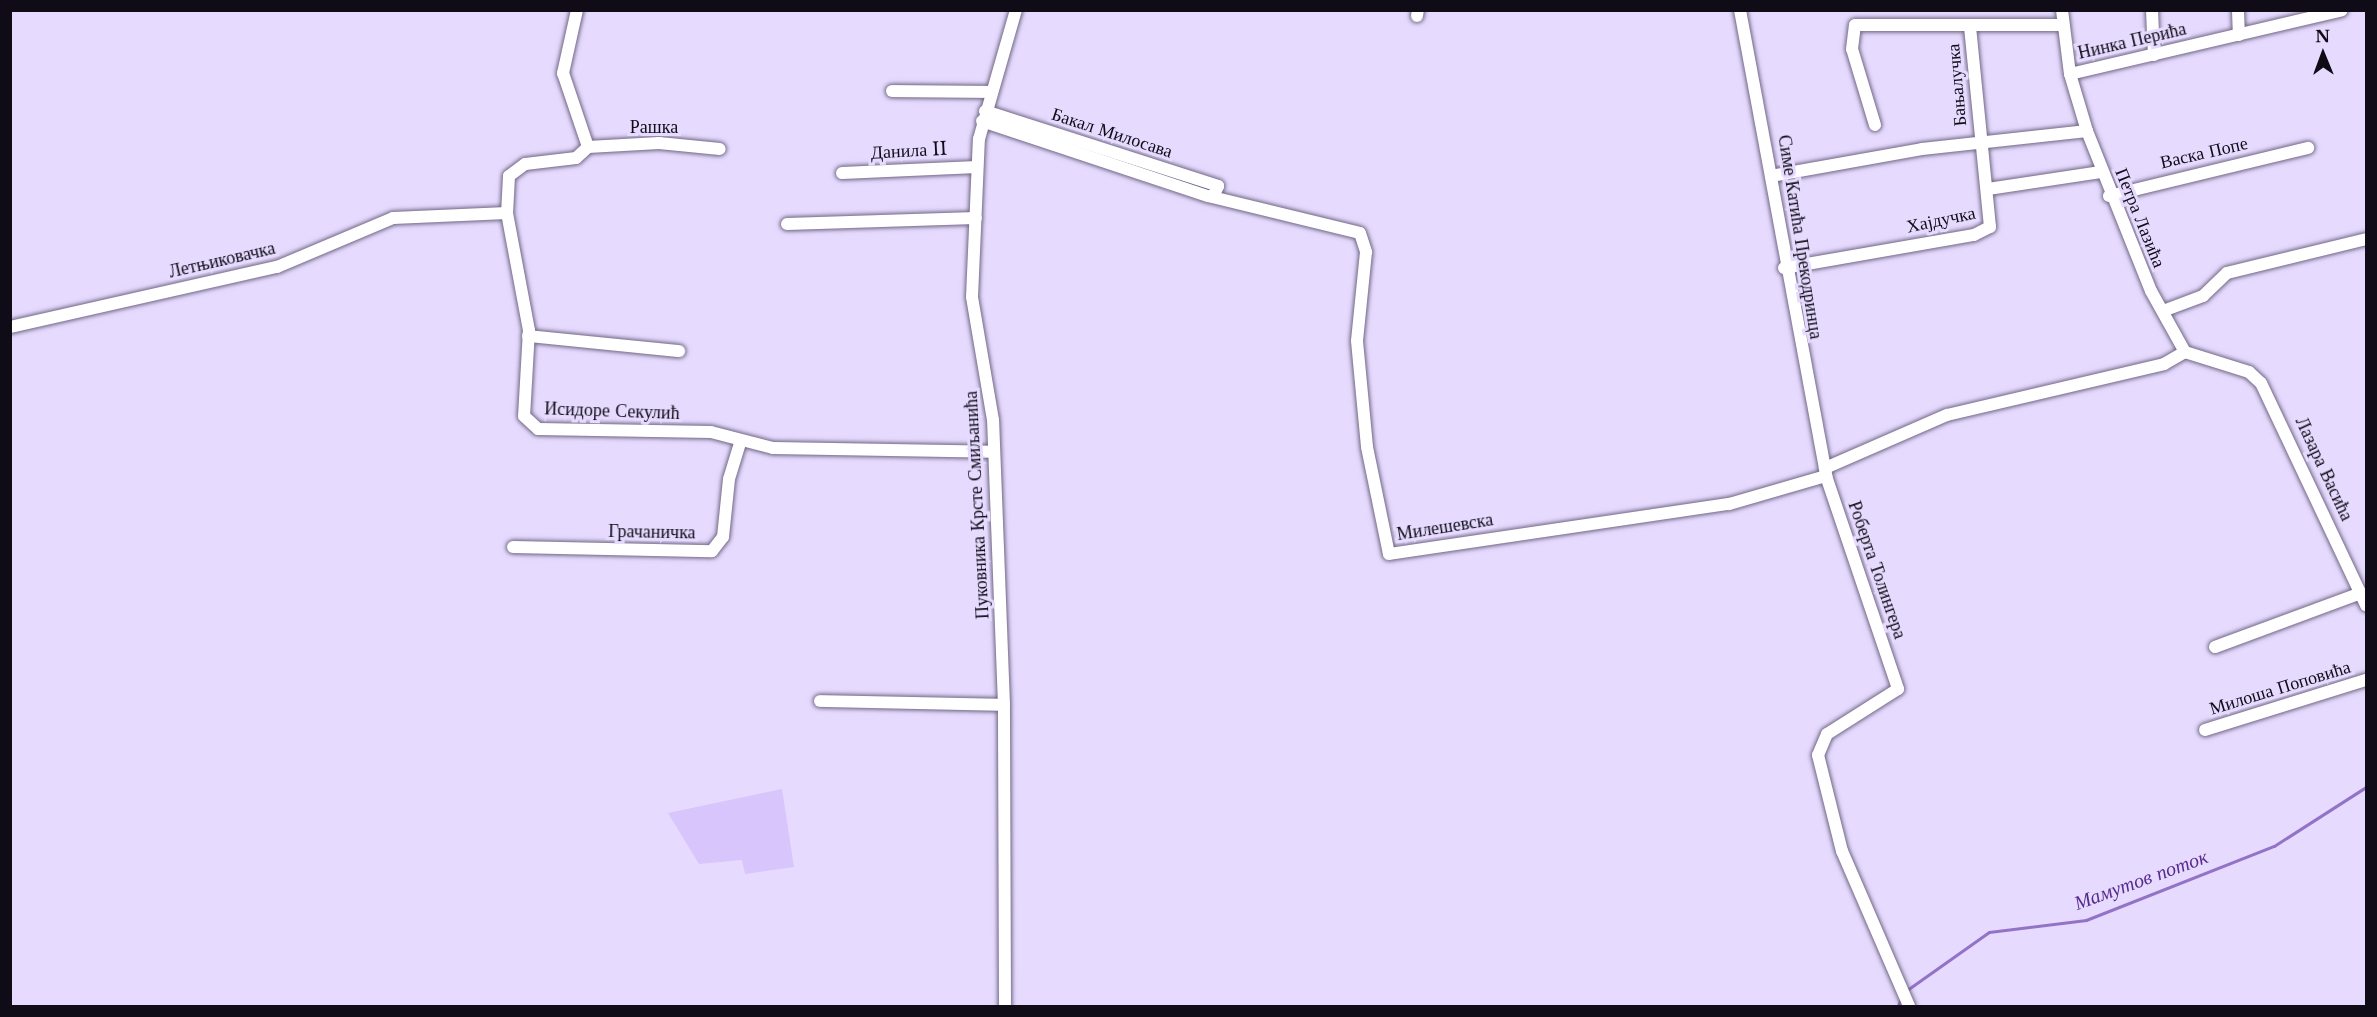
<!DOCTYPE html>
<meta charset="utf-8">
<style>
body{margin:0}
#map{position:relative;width:2377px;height:1017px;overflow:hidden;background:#e6dbfe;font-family:"Libre Baskerville",serif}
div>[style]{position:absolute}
.green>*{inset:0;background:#d7c5fb}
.stream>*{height:3px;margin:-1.5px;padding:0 1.5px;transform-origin:1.5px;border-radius:1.5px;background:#9373c7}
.roads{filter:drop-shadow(0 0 2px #716786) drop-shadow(0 0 2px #716786)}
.minor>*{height:12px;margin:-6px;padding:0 6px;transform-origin:6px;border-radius:6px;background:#fff}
span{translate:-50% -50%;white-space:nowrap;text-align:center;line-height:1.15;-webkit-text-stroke:6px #e6dbfe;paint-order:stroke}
.street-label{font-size:18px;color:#0f0b17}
.water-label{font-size:20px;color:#582a8f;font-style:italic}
.frame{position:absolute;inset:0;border:12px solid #0f0b17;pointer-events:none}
.north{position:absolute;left:2293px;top:24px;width:60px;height:60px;-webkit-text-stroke:4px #e6dbfe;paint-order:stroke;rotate:359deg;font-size:16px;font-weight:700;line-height:24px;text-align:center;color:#0f0b17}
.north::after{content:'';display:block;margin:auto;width:21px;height:27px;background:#0f0b17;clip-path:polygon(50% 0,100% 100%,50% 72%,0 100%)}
</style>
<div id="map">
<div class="green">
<i style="clip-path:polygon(782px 789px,794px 867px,745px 874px,742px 860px,699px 864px,668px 813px)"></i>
</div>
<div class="stream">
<i style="left:1907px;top:990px;width:100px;rotate:-35.3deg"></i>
<i style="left:1989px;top:932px;width:98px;rotate:-7.1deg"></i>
<i style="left:2086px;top:920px;width:202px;rotate:-21.5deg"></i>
<i style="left:2274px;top:846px;width:109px;rotate:-32.7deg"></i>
<i style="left:1898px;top:1006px;width:9px;rotate:-72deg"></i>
</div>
<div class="roads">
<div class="minor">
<i style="left:577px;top:10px;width:65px;rotate:102.5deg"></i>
<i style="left:563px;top:73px;width:78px;rotate:71.3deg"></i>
<i style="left:588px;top:147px;width:16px;rotate:137deg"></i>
<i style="left:576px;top:158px;width:51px;rotate:173.3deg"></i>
<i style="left:525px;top:164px;width:20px;rotate:143deg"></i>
<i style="left:509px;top:176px;width:37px;rotate:93deg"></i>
<i style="left:507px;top:213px;width:119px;rotate:79.4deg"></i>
<i style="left:529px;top:330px;width:86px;rotate:93.3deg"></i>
<i style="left:524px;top:416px;width:19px;rotate:43deg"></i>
<i style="left:538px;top:429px;width:173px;rotate:1deg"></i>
<i style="left:711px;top:432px;width:64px;rotate:14.5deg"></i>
<i style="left:773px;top:448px;width:220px;rotate:1deg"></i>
<i style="left:1740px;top:10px;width:474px;rotate:79.5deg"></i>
<i style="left:1826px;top:476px;width:225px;rotate:71.3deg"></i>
<i style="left:1898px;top:689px;width:84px;rotate:147.6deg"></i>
<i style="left:1827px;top:734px;width:23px;rotate:113deg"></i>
<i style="left:1818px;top:755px;width:99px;rotate:76deg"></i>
<i style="left:1842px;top:851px;width:169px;rotate:66.6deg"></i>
<i style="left:2062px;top:10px;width:64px;rotate:82.9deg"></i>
<i style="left:2070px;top:74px;width:59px;rotate:73.4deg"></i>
<i style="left:2087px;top:131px;width:172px;rotate:68.2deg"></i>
<i style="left:2151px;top:291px;width:70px;rotate:60.9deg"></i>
<i style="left:2185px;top:352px;width:67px;rotate:17.4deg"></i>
<i style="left:2249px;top:372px;width:16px;rotate:43deg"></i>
<i style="left:2261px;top:383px;width:246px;rotate:64.7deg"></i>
<i style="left:2152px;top:10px;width:45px;rotate:87.5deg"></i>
<i style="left:2238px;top:10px;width:25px;rotate:88deg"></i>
<i style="left:1417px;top:16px;width:6px;rotate:-81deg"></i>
<i style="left:2070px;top:74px;width:279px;rotate:-13.2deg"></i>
<i style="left:892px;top:91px;width:98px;rotate:0.6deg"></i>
<i style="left:985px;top:111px;width:245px;rotate:17.8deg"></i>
<i style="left:1218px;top:186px;width:12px;rotate:114deg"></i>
<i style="left:982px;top:121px;width:238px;rotate:18.4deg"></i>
<i style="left:1208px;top:196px;width:156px;rotate:13.7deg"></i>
<i style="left:1360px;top:233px;width:20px;rotate:72deg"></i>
<i style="left:1366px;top:252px;width:89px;rotate:95.8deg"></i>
<i style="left:1357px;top:341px;width:106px;rotate:84.6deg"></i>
<i style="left:1367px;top:447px;width:109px;rotate:78.4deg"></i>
<i style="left:1389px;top:554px;width:344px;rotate:-8.4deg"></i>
<i style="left:1729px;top:504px;width:101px;rotate:-16.1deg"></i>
<i style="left:1875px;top:125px;width:79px;rotate:-106.8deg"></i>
<i style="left:1852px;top:49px;width:24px;rotate:-83deg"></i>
<i style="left:1855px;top:25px;width:207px"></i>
<i style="left:588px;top:147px;width:71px;rotate:-3.2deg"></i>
<i style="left:659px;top:143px;width:61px;rotate:5.6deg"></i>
<i style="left:842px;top:173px;width:135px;rotate:-2.5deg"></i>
<i style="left:1771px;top:176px;width:153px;rotate:-10.1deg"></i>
<i style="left:1922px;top:149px;width:166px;rotate:-6.2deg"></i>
<i style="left:1988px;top:189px;width:114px;rotate:-8.6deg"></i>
<i style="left:2109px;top:196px;width:205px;rotate:-13.6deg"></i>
<i style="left:787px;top:224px;width:189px;rotate:-1.8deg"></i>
<i style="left:1784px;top:268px;width:193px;rotate:-9.9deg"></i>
<i style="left:1974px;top:235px;width:18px;rotate:-27deg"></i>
<i style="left:1990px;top:227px;width:203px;rotate:-95.7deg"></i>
<i style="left:2163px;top:311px;width:43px;rotate:-20.6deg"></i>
<i style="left:2203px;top:296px;width:33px;rotate:-44deg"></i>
<i style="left:2227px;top:273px;width:143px;rotate:-13.7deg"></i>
<i style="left:10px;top:327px;width:274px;rotate:-12.7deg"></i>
<i style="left:277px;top:267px;width:126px;rotate:-22.9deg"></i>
<i style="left:393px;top:218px;width:114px;rotate:-2.5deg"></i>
<i style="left:528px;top:336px;width:152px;rotate:5.7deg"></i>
<i style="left:1825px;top:468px;width:133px;rotate:-23.5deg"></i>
<i style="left:1947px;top:415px;width:223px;rotate:-13.2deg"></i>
<i style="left:2164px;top:364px;width:24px;rotate:-30deg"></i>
<i style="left:513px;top:547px;width:199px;rotate:1.2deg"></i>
<i style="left:712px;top:551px;width:18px;rotate:-52deg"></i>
<i style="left:723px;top:537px;width:58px;rotate:-84.1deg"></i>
<i style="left:729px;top:479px;width:38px;rotate:-73deg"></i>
<i style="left:2215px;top:647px;width:156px;rotate:-20.3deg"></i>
<i style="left:820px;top:701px;width:184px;rotate:1.2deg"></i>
<i style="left:2205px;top:730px;width:169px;rotate:-17.3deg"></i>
<i style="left:1005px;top:1006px;width:301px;rotate:-90.2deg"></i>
<i style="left:1004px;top:705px;width:285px;rotate:-92.2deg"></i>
<i style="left:993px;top:420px;width:125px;rotate:-99.7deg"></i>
<i style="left:972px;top:297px;width:158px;rotate:-87.5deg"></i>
<i style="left:979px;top:139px;width:134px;rotate:-74deg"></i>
</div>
</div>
<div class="street-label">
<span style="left:2132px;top:41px;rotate:-13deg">Нинка Перића</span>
<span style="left:1957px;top:85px;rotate:-95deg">Бањалучка</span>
<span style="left:654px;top:127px">Рашка</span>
<span style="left:1112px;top:133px;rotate:18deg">Бакал Милосава</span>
<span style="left:909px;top:151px;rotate:-3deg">Данила II</span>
<span style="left:2204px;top:153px;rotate:-13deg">Васка Попе</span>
<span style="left:2140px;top:218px;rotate:68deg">Петра Лазића</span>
<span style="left:1941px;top:220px;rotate:-12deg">Хајдучка</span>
<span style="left:1800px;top:237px;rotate:81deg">Симе Катића Прекодринца</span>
<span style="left:222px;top:260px;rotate:-13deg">Летњиковачка</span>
<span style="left:612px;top:411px;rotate:2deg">Исидоре Секулић</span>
<span style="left:2324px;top:469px;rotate:65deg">Лазара Васића</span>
<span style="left:977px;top:505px;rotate:-93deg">Пуковника Крсте Смиљанића</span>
<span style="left:1445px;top:527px;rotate:-9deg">Милешевска</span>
<span style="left:652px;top:532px;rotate:1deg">Грачаничка</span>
<span style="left:1877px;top:570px;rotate:71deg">Роберта Толингера</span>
<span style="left:2280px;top:688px;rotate:-17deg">Милоша Поповића</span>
</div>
<div class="water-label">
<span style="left:2141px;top:880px;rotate:-20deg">Мамутов поток</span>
</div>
<div class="frame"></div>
<div class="north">N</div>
</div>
